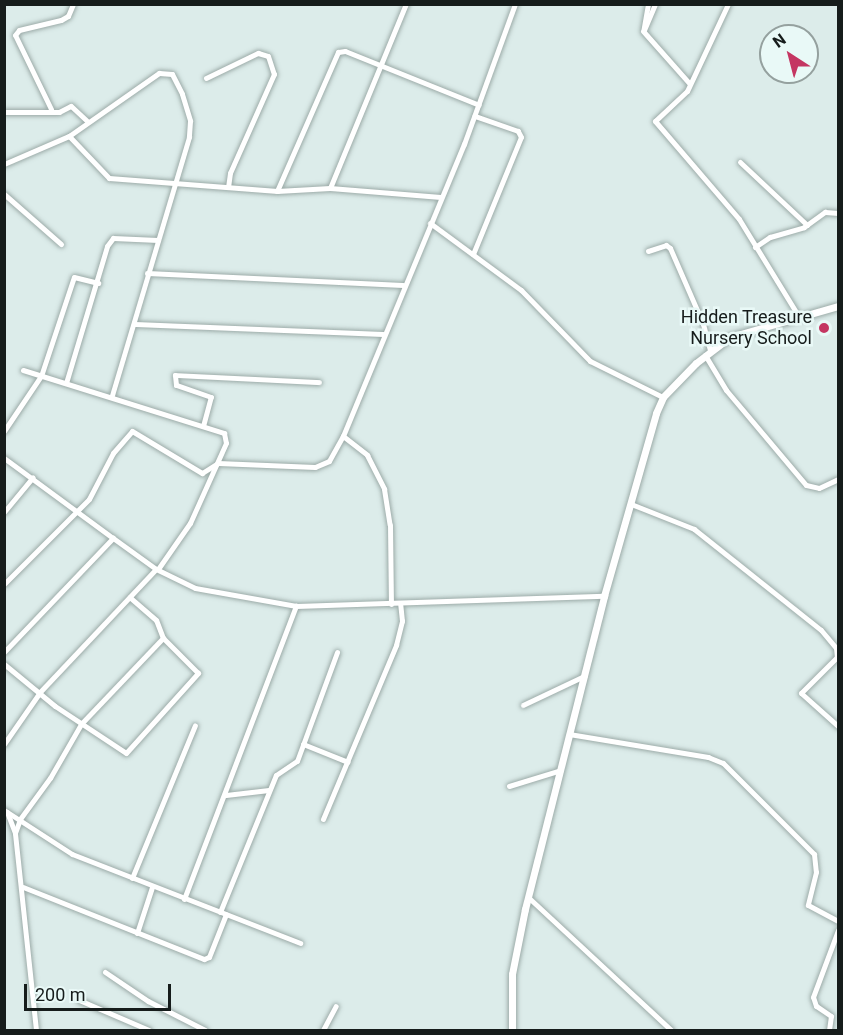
<!DOCTYPE html>
<style>
body{margin:0}
#map{position:relative;width:843px;height:1035px;overflow:hidden;background:#dcecea;font-family:Roboto,sans-serif}
div>[style]{position:absolute}
.roads{filter:drop-shadow(0 0 2px #9caba8) drop-shadow(0 0 2px #9caba8)}
.street>*{height:5px;margin:-2.5px;padding:0 2.5px;transform-origin:2.5px;border-radius:2.5px;background:#fff}
.secondary>*{height:7px;margin:-3.5px;padding:0 3.5px;transform-origin:3.5px;border-radius:3.5px;background:#fff}
.dots>*{width:16px;height:16px;translate:-50% -50%;box-sizing:border-box;border:3px solid #e9f9f7;border-radius:50%}
span{translate:-50% -50%;white-space:nowrap;text-align:center;line-height:1.15;-webkit-text-stroke:5px #e9f9f7;paint-order:stroke}
.poi-label{font-size:18px;color:#161c1b}
.right{translate:-100% -50%;text-align:right}
.frame{position:absolute;inset:0;border:6px solid #161c1b;pointer-events:none}
.north{position:absolute;left:759px;top:24px;width:60px;height:60px;box-sizing:border-box;background:#e9f9f7;border:2px solid #95a19f;border-radius:50%;rotate:324deg;font-size:16px;font-weight:700;line-height:24px;text-align:center;color:#161c1b}
.north::after{content:'';display:block;margin:auto;width:21px;height:27px;background:#c43662;clip-path:polygon(50% 0,100% 100%,50% 72%,0 100%)}
.scale{position:absolute;left:24px;top:984px;width:147px;height:27px;box-sizing:border-box;border:3px solid #161c1b;border-top:0;padding-left:8px;font-size:18px;line-height:21px;white-space:nowrap;color:#161c1b;-webkit-text-stroke:4px #e9f9f7;paint-order:stroke}
</style>
<div id="map">
<div class="roads">
<div class="street">
<i style="left:648px;top:4px;width:27px;rotate:100deg"></i>
<i style="left:643px;top:31px;width:69px;rotate:48.5deg"></i>
<i style="left:728px;top:4px;width:96px;rotate:115.2deg"></i>
<i style="left:687px;top:91px;width:44px;rotate:136.8deg"></i>
<i style="left:655px;top:121px;width:129px;rotate:49.4deg"></i>
<i style="left:739px;top:219px;width:115px;rotate:58.5deg"></i>
<i style="left:644px;top:30px;width:28px;rotate:-67deg"></i>
<i style="left:206px;top:78px;width:58px;rotate:-25.7deg"></i>
<i style="left:258px;top:53px;width:10px;rotate:17deg"></i>
<i style="left:268px;top:56px;width:19px;rotate:72deg"></i>
<i style="left:274px;top:74px;width:108px;rotate:114deg"></i>
<i style="left:230px;top:173px;width:14px;rotate:98deg"></i>
<i style="left:51px;top:109px;width:82px;rotate:-115.9deg"></i>
<i style="left:15px;top:35px;width:6px;rotate:-51deg"></i>
<i style="left:19px;top:30px;width:43px;rotate:-13.4deg"></i>
<i style="left:61px;top:20px;width:8px;rotate:-30deg"></i>
<i style="left:68px;top:16px;width:13px;rotate:-67deg"></i>
<i style="left:4px;top:112px;width:55px"></i>
<i style="left:59px;top:112px;width:13px;rotate:-27deg"></i>
<i style="left:71px;top:106px;width:22px;rotate:43deg"></i>
<i style="left:69px;top:136px;width:58px;rotate:46.4deg"></i>
<i style="left:109px;top:178px;width:169px;rotate:4.4deg"></i>
<i style="left:277px;top:191px;width:53px;rotate:-3.2deg"></i>
<i style="left:330px;top:188px;width:111px;rotate:4.6deg"></i>
<i style="left:740px;top:162px;width:92px;rotate:43.2deg"></i>
<i style="left:4px;top:164px;width:71px;rotate:-23.3deg"></i>
<i style="left:69px;top:136px;width:110px;rotate:-35deg"></i>
<i style="left:159px;top:73px;width:13px;rotate:4deg"></i>
<i style="left:172px;top:74px;width:22px;rotate:63deg"></i>
<i style="left:182px;top:94px;width:28px;rotate:73deg"></i>
<i style="left:190px;top:121px;width:16px;rotate:94deg"></i>
<i style="left:189px;top:137px;width:270px;rotate:106.6deg"></i>
<i style="left:330px;top:188px;width:199px;rotate:-67.6deg"></i>
<i style="left:277px;top:191px;width:152px;rotate:-66.3deg"></i>
<i style="left:338px;top:52px;width:7px;rotate:-8deg"></i>
<i style="left:345px;top:51px;width:144px;rotate:21.9deg"></i>
<i style="left:4px;top:194px;width:76px;rotate:41.3deg"></i>
<i style="left:430px;top:223px;width:113px;rotate:36.4deg"></i>
<i style="left:521px;top:290px;width:99px;rotate:45.8deg"></i>
<i style="left:590px;top:361px;width:81px;rotate:26.3deg"></i>
<i style="left:755px;top:247px;width:18px;rotate:-34deg"></i>
<i style="left:770px;top:237px;width:35px;rotate:-16deg"></i>
<i style="left:804px;top:227px;width:26px;rotate:-36deg"></i>
<i style="left:825px;top:212px;width:13px;rotate:4deg"></i>
<i style="left:648px;top:251px;width:19px;rotate:-18deg"></i>
<i style="left:666px;top:245px;width:5px;rotate:37deg"></i>
<i style="left:670px;top:248px;width:83px;rotate:66.5deg"></i>
<i style="left:703px;top:324px;width:28px;rotate:75deg"></i>
<i style="left:473px;top:254px;width:126px;rotate:-67.7deg"></i>
<i style="left:521px;top:137px;width:7px;rotate:-117deg"></i>
<i style="left:518px;top:131px;width:46px;rotate:-160.8deg"></i>
<i style="left:147px;top:273px;width:256px;rotate:2.7deg"></i>
<i style="left:135px;top:324px;width:248px;rotate:2.3deg"></i>
<i style="left:705px;top:355px;width:41px;rotate:59deg"></i>
<i style="left:726px;top:390px;width:124px;rotate:49.9deg"></i>
<i style="left:806px;top:485px;width:13px;rotate:13deg"></i>
<i style="left:819px;top:488px;width:21px;rotate:-25deg"></i>
<i style="left:23px;top:370px;width:211px;rotate:17.4deg"></i>
<i style="left:224px;top:433px;width:10px;rotate:79deg"></i>
<i style="left:226px;top:443px;width:88px;rotate:114.2deg"></i>
<i style="left:190px;top:523px;width:56px;rotate:124.8deg"></i>
<i style="left:66px;top:383px;width:143px;rotate:-73.3deg"></i>
<i style="left:107px;top:246px;width:10px;rotate:-53deg"></i>
<i style="left:113px;top:238px;width:45px;rotate:2.5deg"></i>
<i style="left:203px;top:426px;width:30px;rotate:-75deg"></i>
<i style="left:211px;top:397px;width:37px;rotate:-161deg"></i>
<i style="left:176px;top:385px;width:10px;rotate:-96deg"></i>
<i style="left:175px;top:375px;width:144px;rotate:2.8deg"></i>
<i style="left:4px;top:431px;width:66px;rotate:-56.1deg"></i>
<i style="left:41px;top:376px;width:104px;rotate:-71.6deg"></i>
<i style="left:74px;top:277px;width:25px;rotate:14deg"></i>
<i style="left:343px;top:436px;width:31px;rotate:38deg"></i>
<i style="left:367px;top:455px;width:38px;rotate:63deg"></i>
<i style="left:384px;top:489px;width:36px;rotate:81deg"></i>
<i style="left:390px;top:525px;width:79px;rotate:89.3deg"></i>
<i style="left:4px;top:458px;width:135px;rotate:36.3deg"></i>
<i style="left:631px;top:504px;width:68px;rotate:21.6deg"></i>
<i style="left:694px;top:529px;width:162px;rotate:38.5deg"></i>
<i style="left:821px;top:630px;width:23px;rotate:50deg"></i>
<i style="left:836px;top:648px;width:9px;rotate:84deg"></i>
<i style="left:837px;top:657px;width:51px;rotate:135deg"></i>
<i style="left:801px;top:693px;width:50px;rotate:41.7deg"></i>
<i style="left:4px;top:512px;width:45px;rotate:-50.4deg"></i>
<i style="left:4px;top:584px;width:120px;rotate:-45deg"></i>
<i style="left:89px;top:499px;width:52px;rotate:-62.4deg"></i>
<i style="left:113px;top:453px;width:29px;rotate:-49deg"></i>
<i style="left:132px;top:431px;width:82px;rotate:31deg"></i>
<i style="left:202px;top:473px;width:19px;rotate:-32deg"></i>
<i style="left:218px;top:463px;width:97px;rotate:2.4deg"></i>
<i style="left:315px;top:467px;width:15px;rotate:-23deg"></i>
<i style="left:329px;top:461px;width:29px;rotate:-61deg"></i>
<i style="left:343px;top:436px;width:316px;rotate:-67.5deg"></i>
<i style="left:464px;top:144px;width:149px;rotate:-70deg"></i>
<i style="left:4px;top:652px;width:158px;rotate:-46.3deg"></i>
<i style="left:113px;top:538px;width:53px;rotate:35.8deg"></i>
<i style="left:156px;top:569px;width:43px;rotate:26deg"></i>
<i style="left:195px;top:588px;width:103px;rotate:10.1deg"></i>
<i style="left:296px;top:606px;width:308px;rotate:-1.9deg"></i>
<i style="left:4px;top:664px;width:66px;rotate:39.5deg"></i>
<i style="left:55px;top:706px;width:85px;rotate:33.5deg"></i>
<i style="left:126px;top:753px;width:108px;rotate:-48deg"></i>
<i style="left:198px;top:673px;width:49px;rotate:-135deg"></i>
<i style="left:163px;top:638px;width:19px;rotate:-111deg"></i>
<i style="left:156px;top:620px;width:35px;rotate:-139deg"></i>
<i style="left:523px;top:705px;width:68px;rotate:-25.4deg"></i>
<i style="left:569px;top:734px;width:141px;rotate:9.4deg"></i>
<i style="left:708px;top:757px;width:16px;rotate:22deg"></i>
<i style="left:723px;top:763px;width:129px;rotate:45deg"></i>
<i style="left:814px;top:854px;width:18px;rotate:84deg"></i>
<i style="left:816px;top:872px;width:34px;rotate:104deg"></i>
<i style="left:808px;top:905px;width:34px;rotate:28deg"></i>
<i style="left:4px;top:744px;width:63px;rotate:-55.3deg"></i>
<i style="left:40px;top:692px;width:169px;rotate:-46.7deg"></i>
<i style="left:303px;top:744px;width:48px;rotate:21.8deg"></i>
<i style="left:509px;top:786px;width:54px;rotate:-17.1deg"></i>
<i style="left:226px;top:795px;width:43px;rotate:-6.6deg"></i>
<i style="left:4px;top:810px;width:81px;rotate:32.9deg"></i>
<i style="left:72px;top:854px;width:245px;rotate:21.3deg"></i>
<i style="left:7px;top:812px;width:22px;rotate:69deg"></i>
<i style="left:323px;top:819px;width:189px;rotate:-67.2deg"></i>
<i style="left:396px;top:645px;width:25px;rotate:-76deg"></i>
<i style="left:402px;top:621px;width:18px;rotate:-96deg"></i>
<i style="left:132px;top:878px;width:165px;rotate:-67.6deg"></i>
<i style="left:23px;top:887px;width:195px;rotate:21.7deg"></i>
<i style="left:204px;top:959px;width:5px;rotate:-22deg"></i>
<i style="left:209px;top:957px;width:46px;rotate:-68.4deg"></i>
<i style="left:529px;top:898px;width:194px;rotate:42.9deg"></i>
<i style="left:184px;top:899px;width:314px;rotate:-69.1deg"></i>
<i style="left:220px;top:912px;width:148px;rotate:-67.8deg"></i>
<i style="left:276px;top:775px;width:25px;rotate:-34deg"></i>
<i style="left:297px;top:761px;width:116px;rotate:-69.8deg"></i>
<i style="left:137px;top:933px;width:48px;rotate:-71.9deg"></i>
<i style="left:105px;top:972px;width:52px;rotate:34deg"></i>
<i style="left:148px;top:1001px;width:64px;rotate:27deg"></i>
<i style="left:79px;top:1000px;width:76px;rotate:23.2deg"></i>
<i style="left:36px;top:1030px;width:198px;rotate:-96.1deg"></i>
<i style="left:15px;top:833px;width:15px;rotate:-70deg"></i>
<i style="left:20px;top:819px;width:51px;rotate:-53.8deg"></i>
<i style="left:50px;top:778px;width:62px;rotate:-60.1deg"></i>
<i style="left:81px;top:724px;width:119px;rotate:-46.4deg"></i>
<i style="left:323px;top:1030px;width:27px;rotate:-62deg"></i>
<i style="left:829px;top:1030px;width:14px;rotate:-82deg"></i>
<i style="left:831px;top:1016px;width:18px;rotate:-146deg"></i>
<i style="left:816px;top:1006px;width:9px;rotate:-108deg"></i>
<i style="left:813px;top:997px;width:72px;rotate:-69.5deg"></i>
</div>
<div class="secondary">
<i style="left:512px;top:1030px;width:56px;rotate:-90deg"></i>
<i style="left:512px;top:974px;width:66px;rotate:-78.7deg"></i>
<i style="left:525px;top:909px;width:323px;rotate:-75.8deg"></i>
<i style="left:604px;top:596px;width:190px;rotate:-74.1deg"></i>
<i style="left:656px;top:413px;width:17px;rotate:-66deg"></i>
<i style="left:663px;top:397px;width:47px;rotate:-45.9deg"></i>
<i style="left:696px;top:363px;width:43px;rotate:-37.4deg"></i>
<i style="left:730px;top:337px;width:112px;rotate:-16deg"></i>
</div>
</div>
<div class="dots">
<i style="left:824px;top:328px;background:#c43662"></i>
</div>
<div class="poi-label">
<span class="right" style="left:812px;top:328px">Hidden Treasure<br>Nursery School</span>
</div>
<div class="frame"></div>
<div class="north">N</div>
<div class="scale">200 m</div>
</div>
